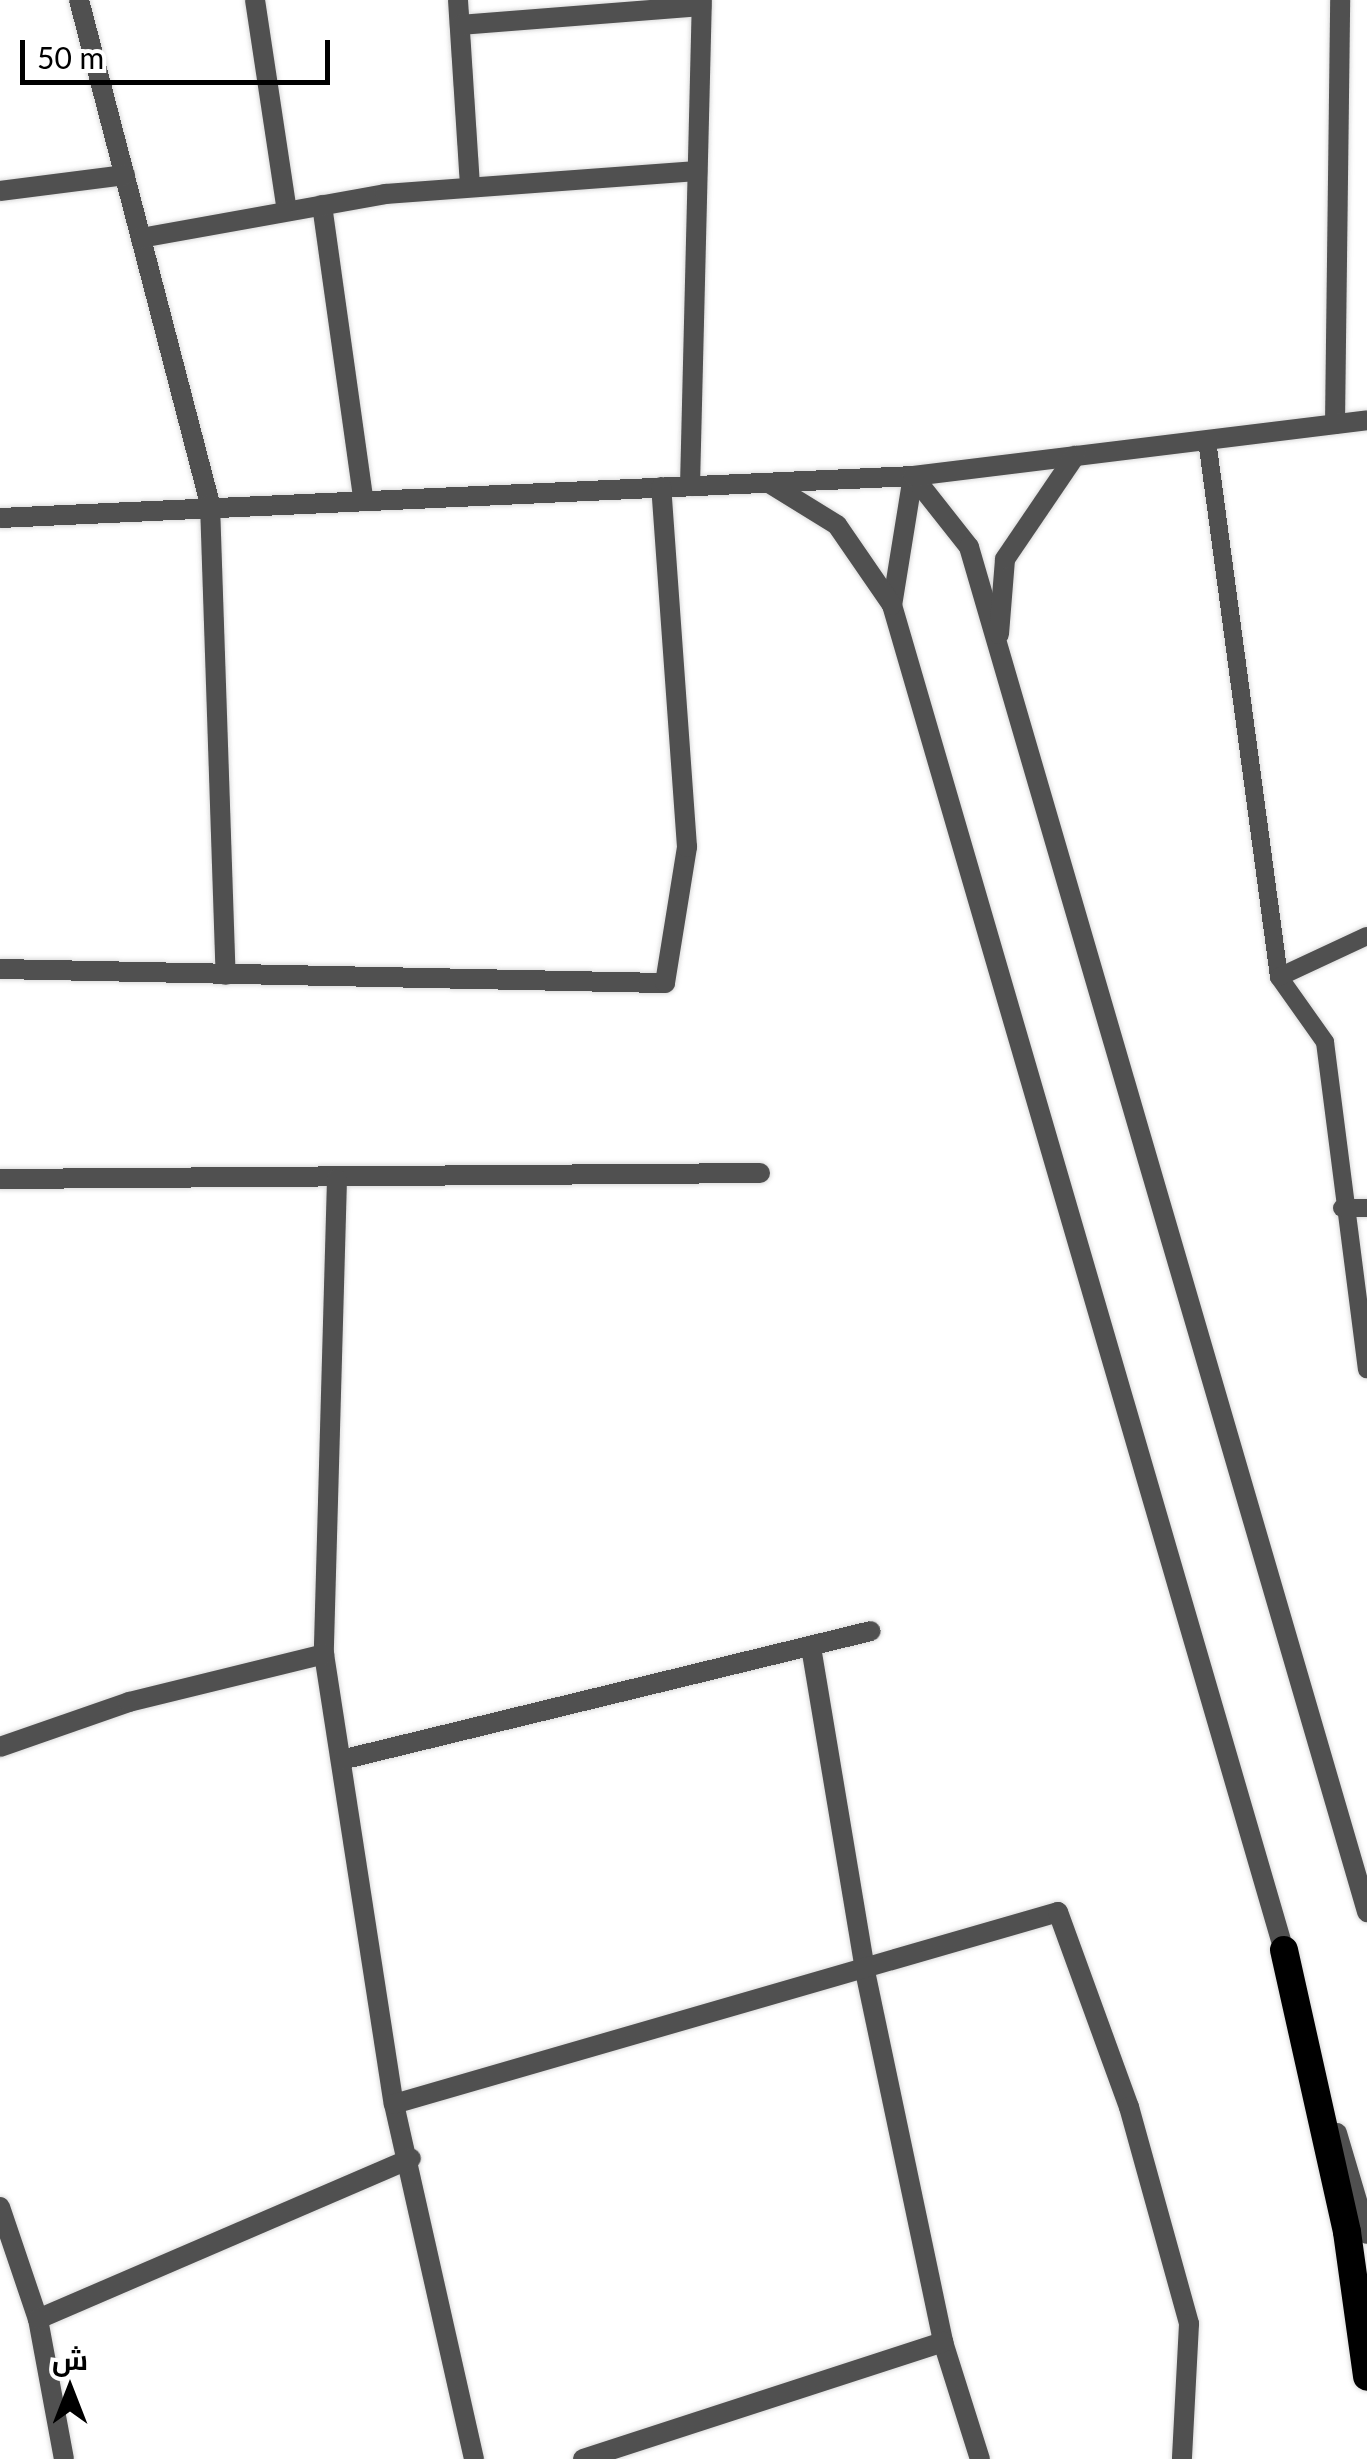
<!DOCTYPE html>
<meta charset="utf-8">
<style>
body{margin:0}
#map{position:relative;width:1367px;height:2459px;overflow:hidden;background:#fff;font-family:Lato,Cairo,sans-serif}
div>[style]{position:absolute}
.roads{filter:drop-shadow(0 0 2px #dbdbdb) drop-shadow(0 0 2px #dbdbdb)}
.service>*{height:18px;margin:-9px;padding:0 9px;transform-origin:9px;border-radius:9px;background:#505050}
.minor>*{height:20px;margin:-10px;padding:0 10px;transform-origin:10px;border-radius:10px;background:#505050}
.trunk>*{height:28px;margin:-14px;padding:0 14px;transform-origin:14px;border-radius:14px;background:#000}
span{translate:-50% -50%;white-space:nowrap;text-align:center;line-height:1.15;-webkit-text-stroke:8px #fff;paint-order:stroke}
.north{position:absolute;left:20px;top:2339px;width:100px;height:100px;-webkit-text-stroke:8px #fff;paint-order:stroke;rotate:0deg;font-size:28px;font-weight:700;line-height:40px;text-align:center;color:#000}
.north::after{content:'';display:block;margin:auto;width:35px;height:45px;background:#000;clip-path:polygon(50% 0,100% 100%,50% 72%,0 100%)}
.scale{position:absolute;left:20px;top:40px;width:310px;height:45px;box-sizing:border-box;border:5px solid #000;border-top:0;padding-left:12px;font-size:30px;line-height:35px;white-space:nowrap;color:#000;-webkit-text-stroke:8px #fff;paint-order:stroke}
</style>
<div id="map">
<div class="roads">
<div class="service">
<i style="left:1207px;top:440px;width:542px;rotate:82.36deg"></i>
<i style="left:1279px;top:977px;width:80px;rotate:54.7deg"></i>
<i style="left:1325px;top:1042px;width:330px;rotate:82.7deg"></i>
<i style="left:1279px;top:977px;width:97px;rotate:-25deg"></i>
<i style="left:1342px;top:1208px;width:25px"></i>
</div>
<div class="minor">
<i style="left:79px;top:0;width:521px;rotate:75.43deg"></i>
<i style="left:210px;top:504px;width:471px;rotate:88.1deg"></i>
<i style="left:255px;top:0;width:213px;rotate:81.4deg"></i>
<i style="left:458px;top:0;width:186px;rotate:86.3deg"></i>
<i style="left:460px;top:25px;width:242px;rotate:-4.5deg"></i>
<i style="left:0;top:191px;width:126px;rotate:-7.3deg"></i>
<i style="left:322px;top:205px;width:296px;rotate:82deg"></i>
<i style="left:141px;top:238px;width:248px;rotate:-10.2deg"></i>
<i style="left:385px;top:194px;width:313px;rotate:-4.2deg"></i>
<i style="left:1335px;top:424px;width:424px;rotate:-89.3deg"></i>
<i style="left:913px;top:476px;width:131px;rotate:99.2deg"></i>
<i style="left:892px;top:605px;width:1412px;rotate:73.76deg"></i>
<i style="left:913px;top:476px;width:90px;rotate:51.7deg"></i>
<i style="left:969px;top:547px;width:1422px;rotate:73.74deg"></i>
<i style="left:769px;top:483px;width:80px;rotate:31.7deg"></i>
<i style="left:837px;top:525px;width:97px;rotate:55.5deg"></i>
<i style="left:690px;top:486px;width:486px;rotate:-88.6deg"></i>
<i style="left:0;top:518px;width:914px;rotate:-2.63deg"></i>
<i style="left:913px;top:476px;width:457px;rotate:-7deg"></i>
<i style="left:999px;top:634px;width:75px;rotate:-85.4deg"></i>
<i style="left:1005px;top:559px;width:125px;rotate:-55.8deg"></i>
<i style="left:0;top:969px;width:665px;rotate:1.21deg"></i>
<i style="left:665px;top:983px;width:138px;rotate:-80.8deg"></i>
<i style="left:687px;top:847px;width:361px;rotate:-94.1deg"></i>
<i style="left:0;top:1179px;width:760px;rotate:-0.45deg"></i>
<i style="left:337px;top:1179px;width:475px;rotate:91.6deg"></i>
<i style="left:324px;top:1654px;width:455px;rotate:81.2deg"></i>
<i style="left:394px;top:2104px;width:364px;rotate:77.3deg"></i>
<i style="left:811px;top:1647px;width:328px;rotate:80.5deg"></i>
<i style="left:865px;top:1971px;width:379px;rotate:78.1deg"></i>
<i style="left:943px;top:2342px;width:123px;rotate:72.5deg"></i>
<i style="left:0;top:1747px;width:137px;rotate:-19.2deg"></i>
<i style="left:129px;top:1702px;width:201px;rotate:-13.8deg"></i>
<i style="left:341px;top:1760px;width:545px;rotate:-13.68deg"></i>
<i style="left:394px;top:2104px;width:691px;rotate:-16.13deg"></i>
<i style="left:1058px;top:1912px;width:208px;rotate:70deg"></i>
<i style="left:1129px;top:2107px;width:225px;rotate:74.5deg"></i>
<i style="left:1189px;top:2324px;width:135px;rotate:93deg"></i>
<i style="left:1337px;top:2133px;width:105px;rotate:73.5deg"></i>
<i style="left:0;top:2207px;width:118px;rotate:71.3deg"></i>
<i style="left:38px;top:2319px;width:142px;rotate:79.5deg"></i>
<i style="left:38px;top:2319px;width:406px;rotate:-23.3deg"></i>
<i style="left:583px;top:2459px;width:379px;rotate:-18deg"></i>
</div>
<div class="trunk">
<i style="left:1284px;top:1950px;width:289px;rotate:77.4deg"></i>
<i style="left:1347px;top:2232px;width:146px;rotate:82.1deg"></i>
</div>
</div>
<div class="north">ش</div>
<div class="scale">50 m</div>
</div>
